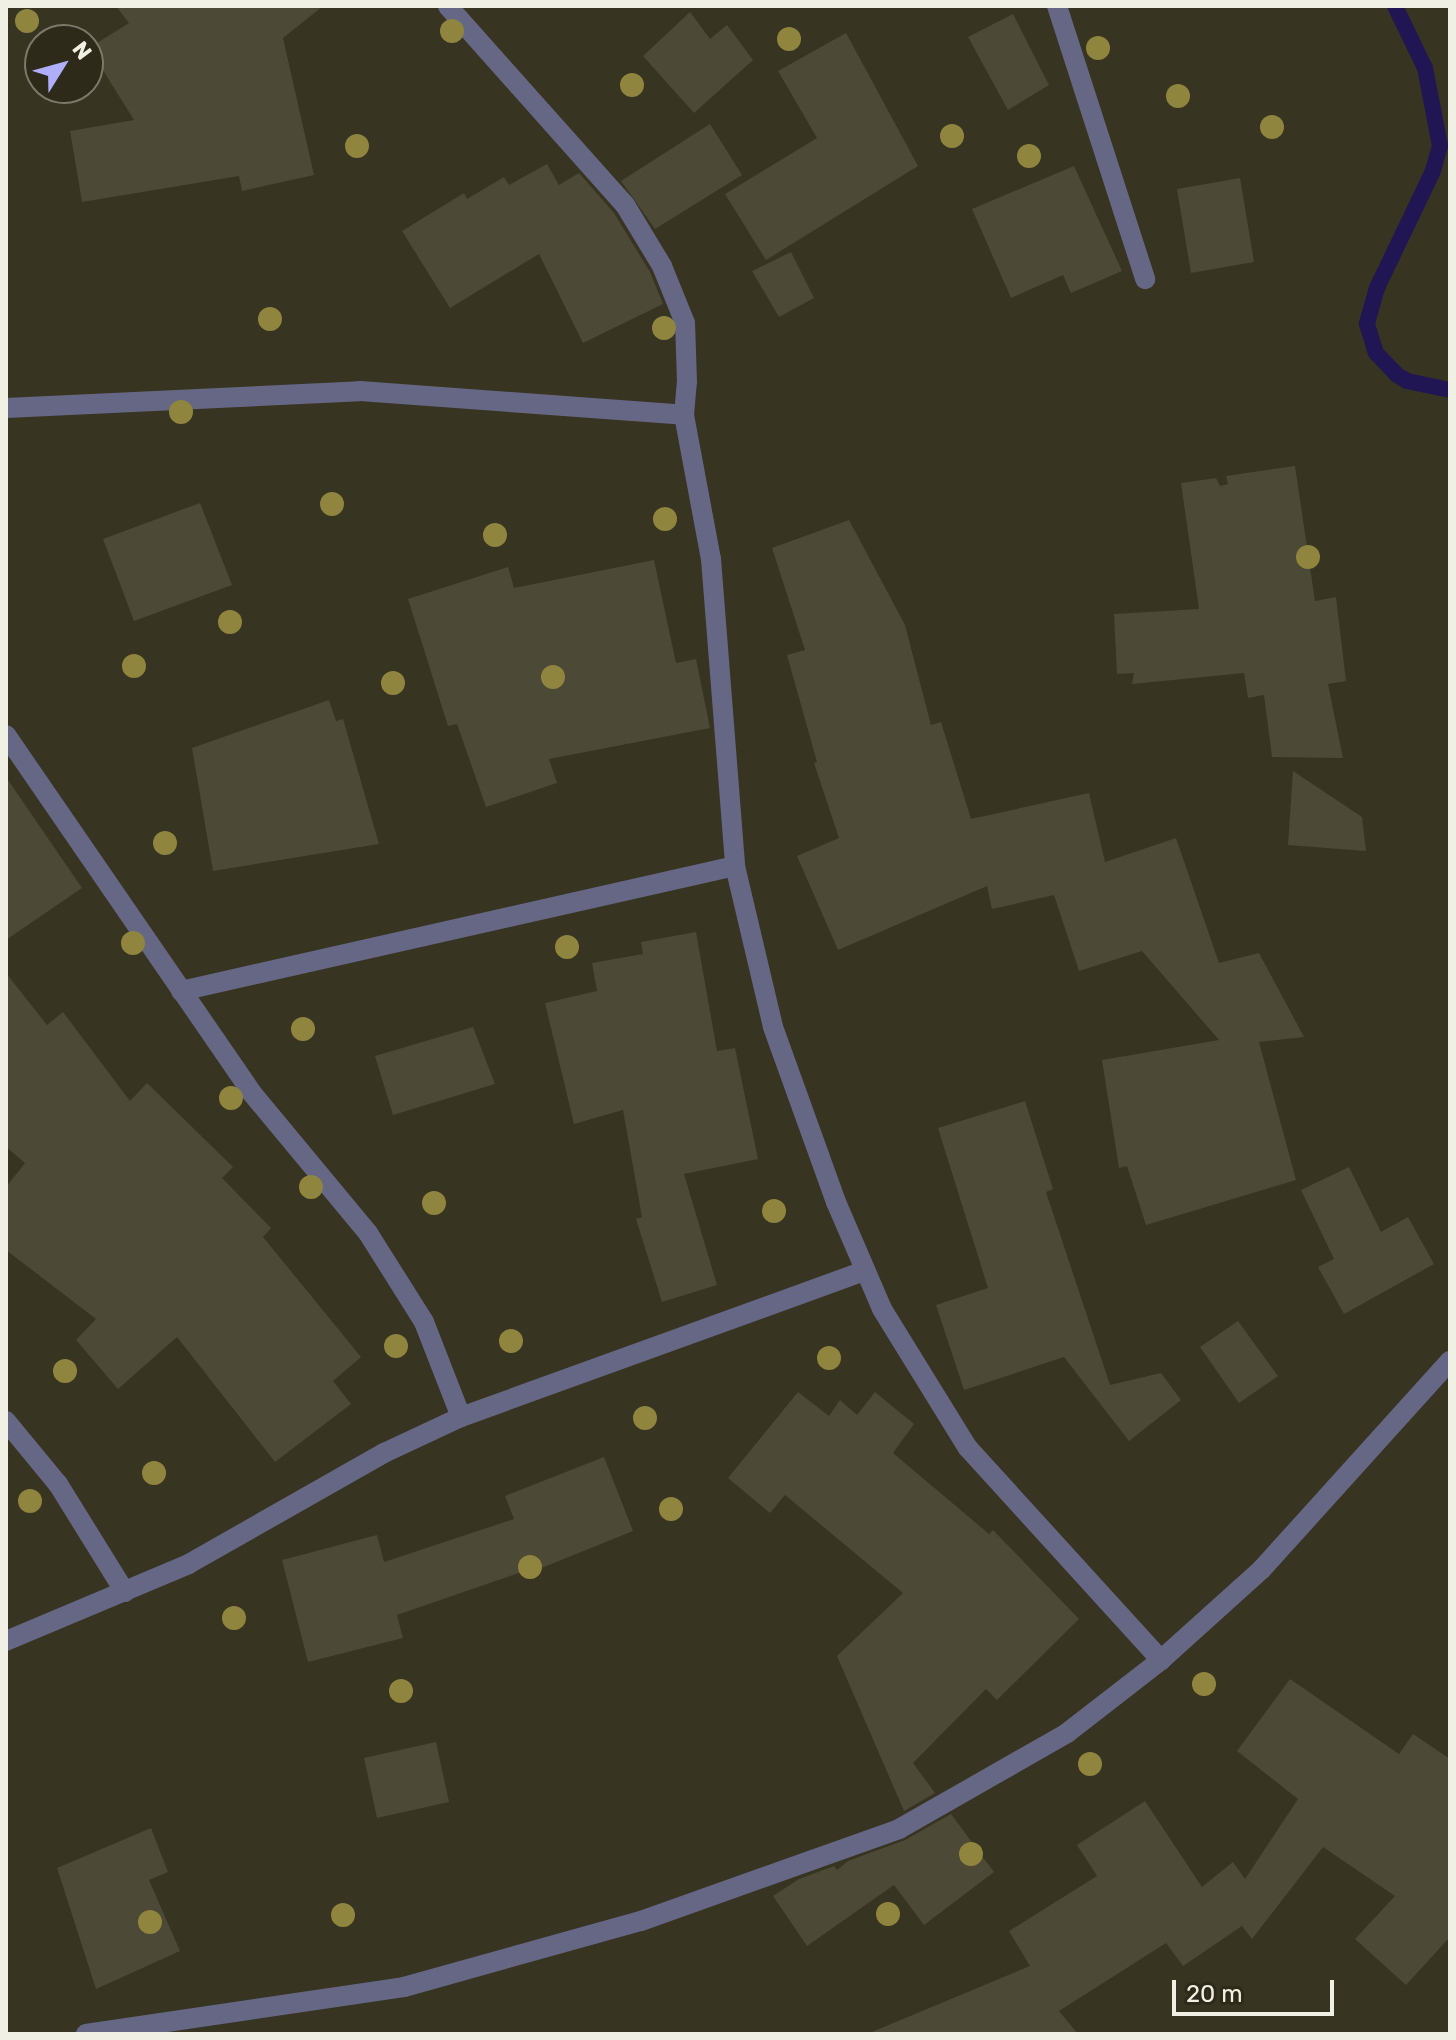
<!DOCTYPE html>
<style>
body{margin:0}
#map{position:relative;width:1456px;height:2040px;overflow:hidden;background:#373422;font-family:Rubik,sans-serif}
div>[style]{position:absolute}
.stream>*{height:16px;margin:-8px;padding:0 8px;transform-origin:8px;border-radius:8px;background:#201653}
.building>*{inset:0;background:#4c4936}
.street>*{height:20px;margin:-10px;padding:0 10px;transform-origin:10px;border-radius:10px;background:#666785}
.trees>*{width:24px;height:24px;margin:-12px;border-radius:50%;background:#90853e}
span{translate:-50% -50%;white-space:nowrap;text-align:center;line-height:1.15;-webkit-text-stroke:7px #2d2a19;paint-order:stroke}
.frame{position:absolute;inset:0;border:8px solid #f1f0e5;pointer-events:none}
.north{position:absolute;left:24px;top:24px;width:80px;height:80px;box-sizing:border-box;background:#2d2a19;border:2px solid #7b796b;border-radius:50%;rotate:53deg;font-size:22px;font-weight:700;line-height:32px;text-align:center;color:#f1f0e5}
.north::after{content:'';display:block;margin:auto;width:28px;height:36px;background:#afaefa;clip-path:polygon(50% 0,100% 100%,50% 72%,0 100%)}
.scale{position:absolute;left:1172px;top:1980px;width:162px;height:36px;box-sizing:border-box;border:4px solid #f1f0e5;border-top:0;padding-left:10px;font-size:24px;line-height:28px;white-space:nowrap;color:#f1f0e5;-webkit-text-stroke:6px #2d2a19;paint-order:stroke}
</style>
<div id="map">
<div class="stream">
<i style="left:1395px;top:6px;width:69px;rotate:64.2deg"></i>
<i style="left:1425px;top:68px;width:79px;rotate:79.1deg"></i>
<i style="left:1440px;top:146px;width:26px;rotate:106deg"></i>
<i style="left:1433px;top:171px;width:130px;rotate:115.6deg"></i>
<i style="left:1377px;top:288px;width:37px;rotate:106deg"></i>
<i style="left:1367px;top:324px;width:30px;rotate:73deg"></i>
<i style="left:1376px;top:353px;width:30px;rotate:46deg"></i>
<i style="left:1397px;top:375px;width:12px;rotate:31deg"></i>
<i style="left:1407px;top:381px;width:44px;rotate:11.8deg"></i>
</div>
<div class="building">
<i style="clip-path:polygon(116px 6px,323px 6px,283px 38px,314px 175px,242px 191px,239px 176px,82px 202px,70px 131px,134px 120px,89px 48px,129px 23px)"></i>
<i style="clip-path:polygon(690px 12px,710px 39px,727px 25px,753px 60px,694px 113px,643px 56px)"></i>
<i style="clip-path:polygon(1013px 14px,1049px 85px,1008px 110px,968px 37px)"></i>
<i style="clip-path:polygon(846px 33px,918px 166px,766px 260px,725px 194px,817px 138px,778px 71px)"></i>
<i style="clip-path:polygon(710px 124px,742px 175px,655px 229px,621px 181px)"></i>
<i style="clip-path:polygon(547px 164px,559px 185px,579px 173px,614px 213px,650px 272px,663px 304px,583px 343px,539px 254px,450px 308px,402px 231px,464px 193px,467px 199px,504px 177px,509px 185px)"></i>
<i style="clip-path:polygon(1074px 166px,1122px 271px,1071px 293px,1063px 275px,1011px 298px,972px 209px)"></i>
<i style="clip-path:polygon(1240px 178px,1254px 262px,1191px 273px,1177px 189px)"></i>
<i style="clip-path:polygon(791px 252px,814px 298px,779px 317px,752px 271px)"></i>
<i style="clip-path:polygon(1295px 466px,1315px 601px,1336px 597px,1346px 681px,1328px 684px,1343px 758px,1272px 757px,1264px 695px,1248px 698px,1244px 673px,1132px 684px,1134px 673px,1117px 674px,1114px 614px,1199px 609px,1181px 483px,1216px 478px,1220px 486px,1228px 484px,1226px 476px)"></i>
<i style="clip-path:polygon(200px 503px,232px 585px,134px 621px,103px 539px)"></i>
<i style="clip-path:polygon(849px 520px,905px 625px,931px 725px,941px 722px,971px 819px,1089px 793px,1105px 862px,1176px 838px,1219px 963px,1259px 953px,1304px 1037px,1259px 1042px,1296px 1180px,1146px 1225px,1127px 1166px,1119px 1168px,1102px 1060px,1219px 1040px,1142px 951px,1079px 971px,1054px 895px,992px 909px,987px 886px,838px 950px,797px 856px,839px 838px,814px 763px,817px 762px,787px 655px,805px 650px,772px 548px)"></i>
<i style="clip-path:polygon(654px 560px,676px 663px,696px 659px,710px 728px,549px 759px,557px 783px,486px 807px,457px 724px,448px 726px,408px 599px,508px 567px,514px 588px)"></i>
<i style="clip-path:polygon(329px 700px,336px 721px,343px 719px,379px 844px,213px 871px,192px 748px)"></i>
<i style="clip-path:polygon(1293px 771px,1362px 817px,1366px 851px,1288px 845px)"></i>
<i style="clip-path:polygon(6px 777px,82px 888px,6px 940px)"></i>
<i style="clip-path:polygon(696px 932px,717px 1051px,735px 1048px,758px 1159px,684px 1174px,717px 1285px,662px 1302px,636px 1219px,642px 1217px,623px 1110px,574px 1124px,545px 1003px,597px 991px,592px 963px,643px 954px,641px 942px)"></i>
<i style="clip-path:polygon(6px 973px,47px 1025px,63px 1012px,130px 1101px,147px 1083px,233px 1167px,222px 1178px,271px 1228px,263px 1237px,361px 1357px,333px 1381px,351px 1404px,275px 1462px,177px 1337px,118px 1389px,76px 1340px,96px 1319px,6px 1250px,6px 1187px,25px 1163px,6px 1147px)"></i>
<i style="clip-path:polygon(473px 1027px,495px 1084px,393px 1115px,375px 1056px)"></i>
<i style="clip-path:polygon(1025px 1101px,1053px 1189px,1046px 1192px,1110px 1385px,1161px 1373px,1181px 1400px,1129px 1441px,1064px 1357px,964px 1390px,936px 1305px,988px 1288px,938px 1128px)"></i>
<i style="clip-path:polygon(1349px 1167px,1381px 1232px,1408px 1217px,1434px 1264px,1344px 1314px,1318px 1267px,1334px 1259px,1301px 1190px)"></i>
<i style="clip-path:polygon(1238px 1321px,1278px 1376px,1239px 1403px,1200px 1347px)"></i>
<i style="clip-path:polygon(798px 1392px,829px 1416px,840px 1400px,857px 1415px,875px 1392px,914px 1424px,893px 1453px,989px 1534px,993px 1530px,1079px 1619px,997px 1700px,986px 1689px,913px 1763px,935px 1793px,904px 1811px,837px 1656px,903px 1593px,785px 1495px,770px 1513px,728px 1478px)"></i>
<i style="clip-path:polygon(604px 1457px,633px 1531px,534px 1571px,533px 1568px,397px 1615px,403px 1638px,308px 1662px,282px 1560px,377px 1535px,384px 1562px,514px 1519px,505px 1496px)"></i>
<i style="clip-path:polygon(1290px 1679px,1399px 1754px,1413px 1734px,1450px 1759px,1450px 1937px,1406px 1985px,1355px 1939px,1395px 1896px,1323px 1847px,1252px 1939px,1242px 1926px,1183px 1966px,1166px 1943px,1059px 2011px,1078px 2034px,867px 2034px,1030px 1966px,1009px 1931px,1097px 1876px,1077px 1845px,1145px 1801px,1202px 1887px,1233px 1862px,1245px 1879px,1298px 1799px,1237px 1751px)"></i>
<i style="clip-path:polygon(436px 1742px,449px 1802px,377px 1818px,364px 1758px)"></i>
<i style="clip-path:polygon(951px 1814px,994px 1872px,924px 1925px,894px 1885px,807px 1946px,773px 1896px,799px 1879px,834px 1866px,837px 1870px,848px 1861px,905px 1840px)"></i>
<i style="clip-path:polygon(151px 1828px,168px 1872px,149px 1880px,180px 1951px,96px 1989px,57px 1868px)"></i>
</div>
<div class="street">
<i style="left:1057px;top:6px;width:287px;rotate:72.1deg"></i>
<i style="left:6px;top:408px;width:354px;rotate:-2.7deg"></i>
<i style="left:360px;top:391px;width:325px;rotate:4.2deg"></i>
<i style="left:684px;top:415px;width:33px;rotate:-85deg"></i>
<i style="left:687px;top:382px;width:59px;rotate:-91.9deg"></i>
<i style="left:685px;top:323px;width:61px;rotate:-112deg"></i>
<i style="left:662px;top:266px;width:71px;rotate:-121.2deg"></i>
<i style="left:625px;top:205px;width:266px;rotate:-131.7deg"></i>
<i style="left:684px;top:415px;width:147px;rotate:79.4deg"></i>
<i style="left:711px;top:559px;width:308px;rotate:85.5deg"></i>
<i style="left:735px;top:866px;width:165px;rotate:76.7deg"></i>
<i style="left:773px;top:1027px;width:186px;rotate:70.2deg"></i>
<i style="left:836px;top:1202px;width:116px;rotate:66.7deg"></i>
<i style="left:882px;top:1309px;width:163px;rotate:58.3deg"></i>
<i style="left:968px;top:1448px;width:287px;rotate:47.7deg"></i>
<i style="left:6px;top:735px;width:433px;rotate:55.5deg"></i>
<i style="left:251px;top:1092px;width:183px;rotate:50.3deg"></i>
<i style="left:368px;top:1233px;width:105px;rotate:57.8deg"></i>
<i style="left:424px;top:1322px;width:102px;rotate:68.7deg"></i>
<i style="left:461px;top:1417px;width:85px;rotate:154.9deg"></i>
<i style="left:384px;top:1453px;width:224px;rotate:150.4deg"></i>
<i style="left:189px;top:1564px;width:199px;rotate:157.2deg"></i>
<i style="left:181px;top:991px;width:568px;rotate:-12.71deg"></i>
<i style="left:461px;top:1417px;width:430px;rotate:-19.9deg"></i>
<i style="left:6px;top:1421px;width:82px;rotate:50.5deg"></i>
<i style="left:58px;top:1484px;width:127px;rotate:58.2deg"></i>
<i style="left:86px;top:2034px;width:321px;rotate:-8.4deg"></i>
<i style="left:404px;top:1987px;width:246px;rotate:-15.6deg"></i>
<i style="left:641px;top:1921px;width:274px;rotate:-19.6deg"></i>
<i style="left:899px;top:1829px;width:193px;rotate:-29.7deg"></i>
<i style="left:1067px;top:1733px;width:119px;rotate:-37.8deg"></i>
<i style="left:1161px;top:1660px;width:135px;rotate:-42deg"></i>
<i style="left:1261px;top:1570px;width:282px;rotate:-47.9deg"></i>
</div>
<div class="trees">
<i style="left:27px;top:21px"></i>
<i style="left:452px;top:31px"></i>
<i style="left:789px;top:39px"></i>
<i style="left:1098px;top:48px"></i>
<i style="left:632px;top:85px"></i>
<i style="left:1178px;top:96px"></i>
<i style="left:1272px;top:127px"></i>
<i style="left:952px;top:136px"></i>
<i style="left:357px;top:146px"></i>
<i style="left:1029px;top:156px"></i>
<i style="left:270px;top:319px"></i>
<i style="left:664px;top:328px"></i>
<i style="left:181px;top:412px"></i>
<i style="left:332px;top:504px"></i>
<i style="left:665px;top:519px"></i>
<i style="left:495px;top:535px"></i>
<i style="left:1308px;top:557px"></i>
<i style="left:230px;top:622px"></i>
<i style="left:134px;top:666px"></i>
<i style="left:553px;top:677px"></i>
<i style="left:393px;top:683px"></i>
<i style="left:165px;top:843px"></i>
<i style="left:133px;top:943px"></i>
<i style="left:567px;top:947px"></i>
<i style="left:303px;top:1029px"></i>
<i style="left:231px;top:1098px"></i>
<i style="left:311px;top:1187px"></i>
<i style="left:434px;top:1203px"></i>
<i style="left:774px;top:1211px"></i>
<i style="left:511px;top:1341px"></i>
<i style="left:396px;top:1346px"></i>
<i style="left:829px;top:1358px"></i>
<i style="left:65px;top:1371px"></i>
<i style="left:645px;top:1418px"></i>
<i style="left:154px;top:1473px"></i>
<i style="left:30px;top:1501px"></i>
<i style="left:671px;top:1509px"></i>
<i style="left:530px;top:1567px"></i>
<i style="left:234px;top:1618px"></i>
<i style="left:1204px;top:1684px"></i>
<i style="left:401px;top:1691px"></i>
<i style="left:1090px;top:1764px"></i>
<i style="left:971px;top:1854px"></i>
<i style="left:888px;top:1914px"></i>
<i style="left:343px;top:1915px"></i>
<i style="left:150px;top:1922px"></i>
</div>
<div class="frame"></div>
<div class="north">N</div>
<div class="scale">20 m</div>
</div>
